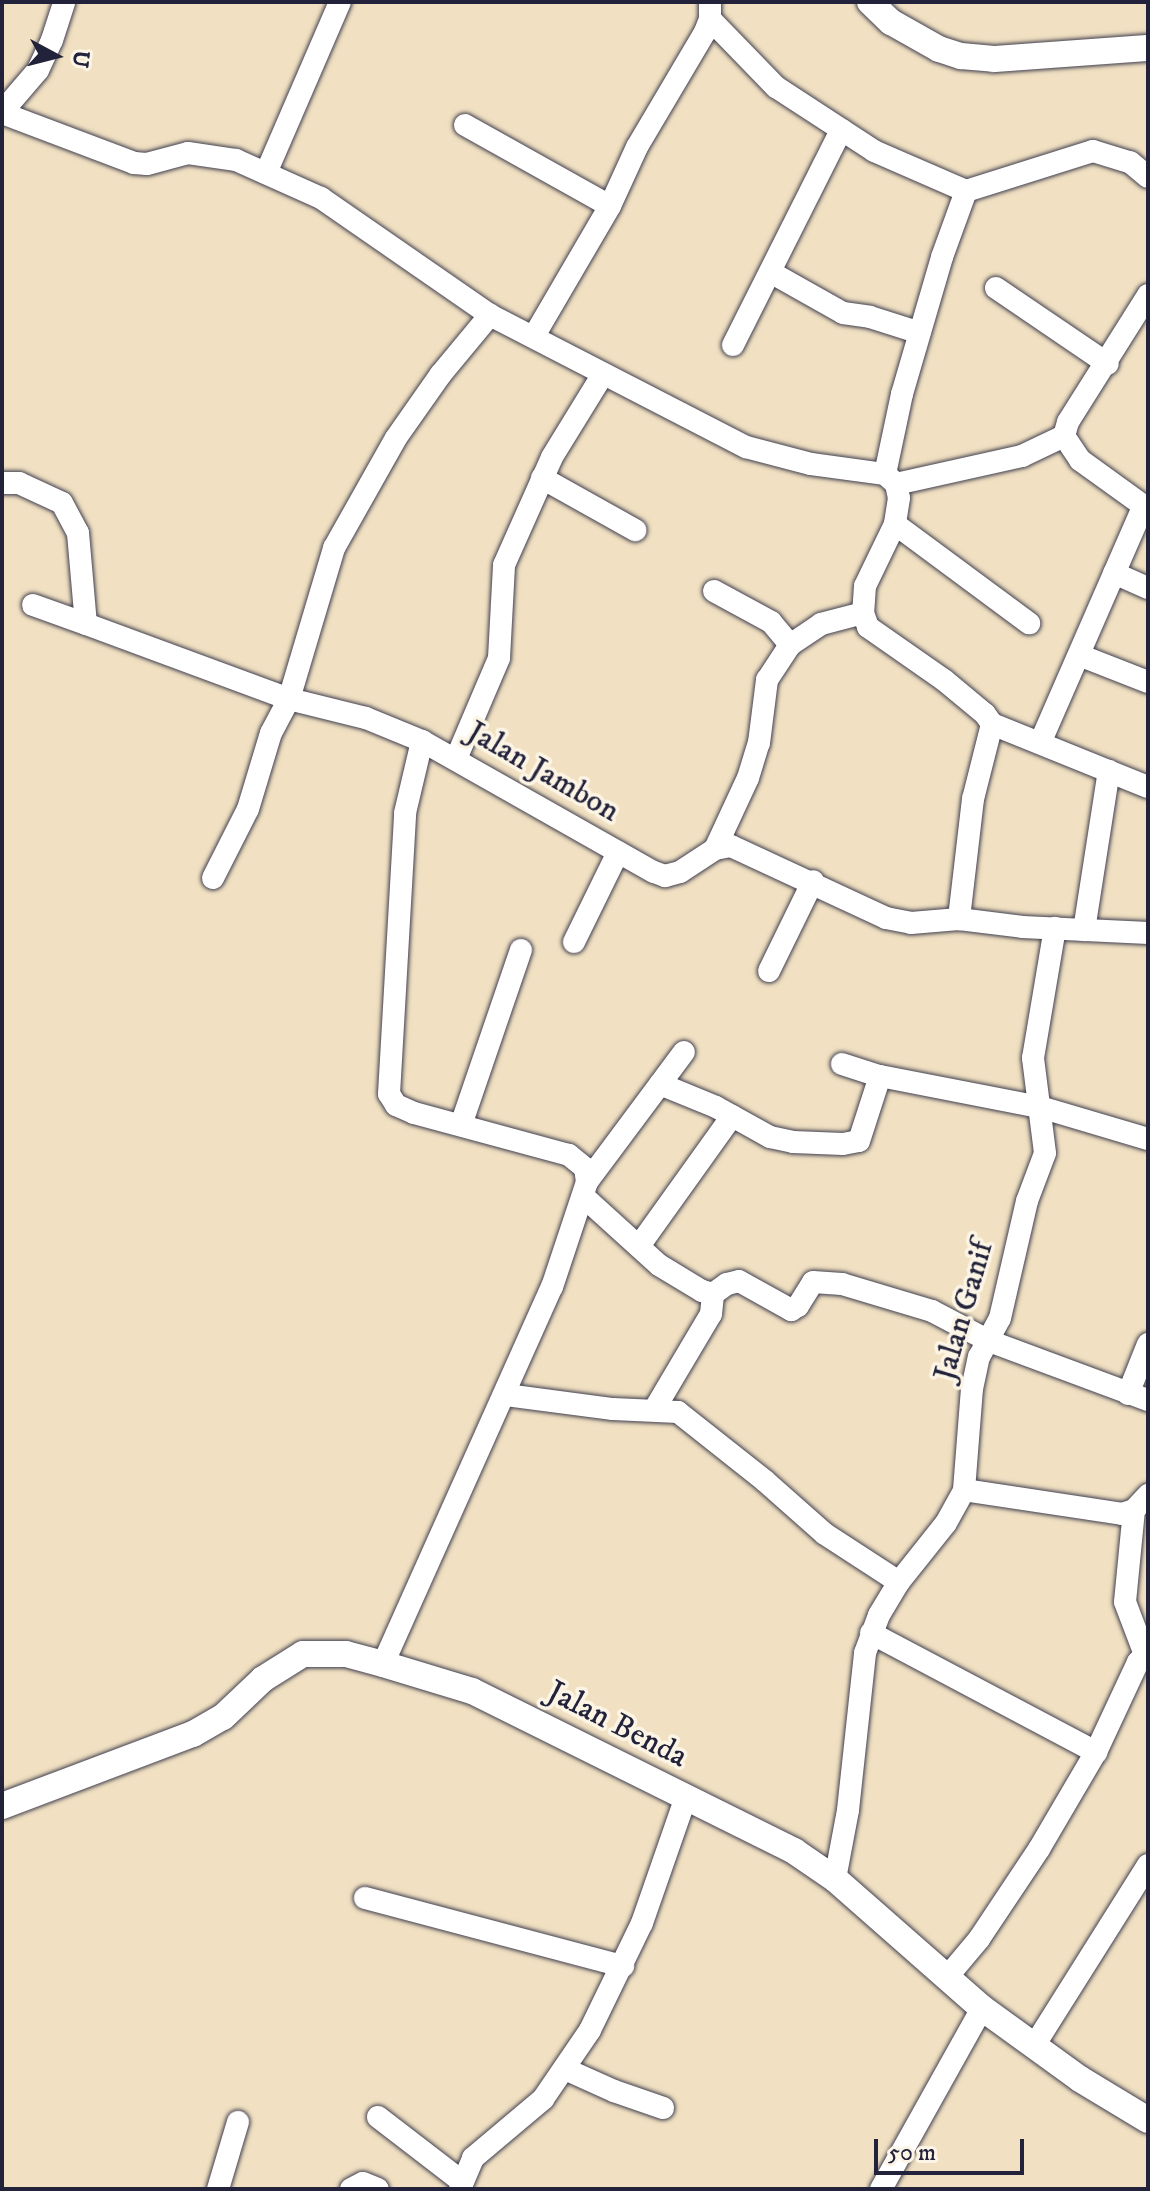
<!DOCTYPE html>
<style>
body{margin:0}
#map{position:relative;width:1150px;height:2191px;overflow:hidden;background:#f1e1c2;font-family:"IM FELL DW Pica",serif}
div>[style]{position:absolute}
.roads{filter:drop-shadow(0 0 2px #413f4f) drop-shadow(0 0 2px #413f4f)}
.minor>*{height:22px;margin:-11px;padding:0 11px;transform-origin:11px;border-radius:11px;background:#fff}
.tertiary>*{height:26px;margin:-13px;padding:0 13px;transform-origin:13px;border-radius:13px;background:#fff}
span{translate:-50% -50%;white-space:nowrap;text-align:center;line-height:1.15;-webkit-text-stroke:7px #fcf5e5;paint-order:stroke}
.street-label{font-size:32px;color:#22223b}
.frame{position:absolute;inset:0;border:4px solid #22223b;pointer-events:none}
.north{position:absolute;left:16px;top:16px;width:80px;height:80px;-webkit-text-stroke:6px #fcf5e5;paint-order:stroke;rotate:97deg;font-size:22px;font-weight:700;line-height:32px;text-align:center;color:#22223b}
.north::after{content:'';display:block;margin:auto;width:28px;height:36px;background:#22223b;clip-path:polygon(50% 0,100% 100%,50% 72%,0 100%)}
.scale{position:absolute;left:874px;top:2139px;width:150px;height:36px;box-sizing:border-box;border:4px solid #22223b;border-top:0;padding-left:10px;font-size:24px;line-height:28px;white-space:nowrap;color:#22223b;-webkit-text-stroke:6px #fcf5e5;paint-order:stroke}
</style>
<div id="map">
<div class="roads">
<div class="minor">
<i style="left:710px;top:19px;width:95px;rotate:45.9deg"></i>
<i style="left:776px;top:87px;width:117px;rotate:33.1deg"></i>
<i style="left:874px;top:151px;width:100px;rotate:23.5deg"></i>
<i style="left:966px;top:191px;width:133px;rotate:-17.5deg"></i>
<i style="left:1093px;top:151px;width:39px;rotate:17deg"></i>
<i style="left:1130px;top:162px;width:23px;rotate:40deg"></i>
<i style="left:2px;top:112px;width:55px;rotate:-49.4deg"></i>
<i style="left:38px;top:70px;width:33px;rotate:-65deg"></i>
<i style="left:52px;top:40px;width:40px;rotate:-72deg"></i>
<i style="left:2px;top:113px;width:141px;rotate:20.7deg"></i>
<i style="left:134px;top:163px;width:13px;rotate:4deg"></i>
<i style="left:147px;top:164px;width:42px;rotate:-15deg"></i>
<i style="left:188px;top:153px;width:49px;rotate:8.3deg"></i>
<i style="left:236px;top:160px;width:93px;rotate:24.1deg"></i>
<i style="left:321px;top:198px;width:206px;rotate:34.7deg"></i>
<i style="left:490px;top:315px;width:288px;rotate:27.3deg"></i>
<i style="left:746px;top:447px;width:67px;rotate:14.7deg"></i>
<i style="left:811px;top:464px;width:75px;rotate:7.7deg"></i>
<i style="left:885px;top:474px;width:15px;rotate:42deg"></i>
<i style="left:896px;top:484px;width:14px;rotate:78deg"></i>
<i style="left:899px;top:498px;width:26px;rotate:99deg"></i>
<i style="left:895px;top:524px;width:69px;rotate:115.8deg"></i>
<i style="left:865px;top:586px;width:27px;rotate:94deg"></i>
<i style="left:863px;top:613px;width:15px;rotate:70deg"></i>
<i style="left:868px;top:627px;width:93px;rotate:34.9deg"></i>
<i style="left:944px;top:680px;width:53px;rotate:39.7deg"></i>
<i style="left:985px;top:714px;width:12px;rotate:55deg"></i>
<i style="left:992px;top:724px;width:77px;rotate:104.2deg"></i>
<i style="left:973px;top:799px;width:121px;rotate:96.7deg"></i>
<i style="left:465px;top:125px;width:166px;rotate:29.2deg"></i>
<i style="left:266px;top:173px;width:186px;rotate:-66.6deg"></i>
<i style="left:772px;top:273px;width:81px;rotate:29.4deg"></i>
<i style="left:843px;top:313px;width:27px;rotate:8deg"></i>
<i style="left:870px;top:317px;width:52px;rotate:17.7deg"></i>
<i style="left:996px;top:288px;width:135px;rotate:34.2deg"></i>
<i style="left:1148px;top:295px;width:150px;rotate:122.2deg"></i>
<i style="left:1068px;top:422px;width:15px;rotate:106deg"></i>
<i style="left:1064px;top:436px;width:29px;rotate:56deg"></i>
<i style="left:1080px;top:460px;width:84px;rotate:35.8deg"></i>
<i style="left:534px;top:336px;width:151px;rotate:-59.7deg"></i>
<i style="left:610px;top:206px;width:65px;rotate:-65.4deg"></i>
<i style="left:637px;top:147px;width:134px;rotate:-59.4deg"></i>
<i style="left:705px;top:32px;width:14px;rotate:-69deg"></i>
<i style="left:710px;top:19px;width:17px;rotate:-90deg"></i>
<i style="left:733px;top:345px;width:241px;rotate:-63.3deg"></i>
<i style="left:885px;top:474px;width:82px;rotate:-78deg"></i>
<i style="left:902px;top:394px;width:143px;rotate:-73.7deg"></i>
<i style="left:942px;top:257px;width:70px;rotate:-70deg"></i>
<i style="left:542px;top:478px;width:107px;rotate:29.2deg"></i>
<i style="left:2px;top:483px;width:17px"></i>
<i style="left:19px;top:483px;width:47px;rotate:24.9deg"></i>
<i style="left:62px;top:503px;width:34px;rotate:62deg"></i>
<i style="left:78px;top:533px;width:91px;rotate:85deg"></i>
<i style="left:86px;top:624px;width:216px;rotate:20.3deg"></i>
<i style="left:289px;top:699px;width:79px;rotate:13.9deg"></i>
<i style="left:366px;top:718px;width:61px;rotate:22.3deg"></i>
<i style="left:422px;top:741px;width:266px;rotate:29.5deg"></i>
<i style="left:654px;top:872px;width:12px;rotate:20deg"></i>
<i style="left:665px;top:876px;width:16px;rotate:-15deg"></i>
<i style="left:680px;top:872px;width:42px;rotate:-33.3deg"></i>
<i style="left:715px;top:849px;width:16px;rotate:-11deg"></i>
<i style="left:731px;top:846px;width:171px;rotate:24.9deg"></i>
<i style="left:886px;top:918px;width:25px;rotate:11deg"></i>
<i style="left:911px;top:923px;width:48px;rotate:-4.8deg"></i>
<i style="left:959px;top:919px;width:64px;rotate:7.1deg"></i>
<i style="left:1023px;top:927px;width:125px;rotate:2.7deg"></i>
<i style="left:896px;top:484px;width:129px;rotate:-12.5deg"></i>
<i style="left:1022px;top:456px;width:47px;rotate:-25.5deg"></i>
<i style="left:895px;top:524px;width:167px;rotate:36.5deg"></i>
<i style="left:1114px;top:573px;width:37px;rotate:24deg"></i>
<i style="left:714px;top:591px;width:65px;rotate:28.5deg"></i>
<i style="left:771px;top:622px;width:30px;rotate:50deg"></i>
<i style="left:33px;top:605px;width:56px;rotate:19.7deg"></i>
<i style="left:1079px;top:655px;width:74px;rotate:21.4deg"></i>
<i style="left:992px;top:724px;width:168px;rotate:22deg"></i>
<i style="left:1040px;top:743px;width:257px;rotate:-66.4deg"></i>
<i style="left:456px;top:759px;width:110px;rotate:-66.9deg"></i>
<i style="left:499px;top:658px;width:93px;rotate:-86.9deg"></i>
<i style="left:504px;top:565px;width:118px;rotate:-66deg"></i>
<i style="left:552px;top:457px;width:97px;rotate:-58.4deg"></i>
<i style="left:715px;top:849px;width:78px;rotate:-65.1deg"></i>
<i style="left:748px;top:778px;width:37px;rotate:-73deg"></i>
<i style="left:759px;top:743px;width:64px;rotate:-82.8deg"></i>
<i style="left:767px;top:680px;width:42px;rotate:-56.7deg"></i>
<i style="left:790px;top:645px;width:37px;rotate:-34deg"></i>
<i style="left:821px;top:624px;width:43px;rotate:-14.7deg"></i>
<i style="left:213px;top:878px;width:77px;rotate:-63.1deg"></i>
<i style="left:248px;top:809px;width:79px;rotate:-73.2deg"></i>
<i style="left:271px;top:733px;width:38px;rotate:-62deg"></i>
<i style="left:289px;top:699px;width:158px;rotate:-73.4deg"></i>
<i style="left:334px;top:548px;width:126px;rotate:-60.6deg"></i>
<i style="left:396px;top:438px;width:78px;rotate:-54.9deg"></i>
<i style="left:441px;top:374px;width:77px;rotate:-50.3deg"></i>
<i style="left:1084px;top:930px;width:161px;rotate:-81.1deg"></i>
<i style="left:574px;top:942px;width:100px;rotate:-63.9deg"></i>
<i style="left:769px;top:971px;width:100px;rotate:-63.9deg"></i>
<i style="left:842px;top:1064px;width:40px;rotate:18deg"></i>
<i style="left:660px;top:1084px;width:61px;rotate:22.3deg"></i>
<i style="left:716px;top:1107px;width:62px;rotate:29.1deg"></i>
<i style="left:770px;top:1137px;width:24px;rotate:12deg"></i>
<i style="left:793px;top:1142px;width:50px;rotate:2.3deg"></i>
<i style="left:843px;top:1144px;width:16px;rotate:-11deg"></i>
<i style="left:859px;top:1141px;width:68px;rotate:-72.1deg"></i>
<i style="left:880px;top:1076px;width:163px;rotate:11deg"></i>
<i style="left:1040px;top:1107px;width:113px;rotate:16.5deg"></i>
<i style="left:461px;top:1125px;width:185px;rotate:-71.1deg"></i>
<i style="left:587px;top:1182px;width:162px;rotate:-53.3deg"></i>
<i style="left:584px;top:1197px;width:101px;rotate:42.2deg"></i>
<i style="left:659px;top:1265px;width:50px;rotate:31.2deg"></i>
<i style="left:702px;top:1291px;width:11px;rotate:15deg"></i>
<i style="left:713px;top:1294px;width:17px;rotate:-36deg"></i>
<i style="left:727px;top:1284px;width:12px;rotate:-14deg"></i>
<i style="left:739px;top:1281px;width:60px;rotate:29.1deg"></i>
<i style="left:791px;top:1310px;width:8px;rotate:-30deg"></i>
<i style="left:798px;top:1306px;width:28px;rotate:-58deg"></i>
<i style="left:813px;top:1282px;width:29px;rotate:4deg"></i>
<i style="left:842px;top:1284px;width:94px;rotate:16.7deg"></i>
<i style="left:932px;top:1311px;width:64px;rotate:27.8deg"></i>
<i style="left:989px;top:1341px;width:170px;rotate:20.4deg"></i>
<i style="left:639px;top:1246px;width:160px;rotate:-54.4deg"></i>
<i style="left:1128px;top:1394px;width:54px;rotate:-68.2deg"></i>
<i style="left:506px;top:1395px;width:108px;rotate:7.5deg"></i>
<i style="left:613px;top:1409px;width:65px;rotate:2.6deg"></i>
<i style="left:678px;top:1412px;width:111px;rotate:38.4deg"></i>
<i style="left:765px;top:1481px;width:80px;rotate:41.5deg"></i>
<i style="left:825px;top:1534px;width:88px;rotate:33deg"></i>
<i style="left:654px;top:1410px;width:112px;rotate:-59.3deg"></i>
<i style="left:711px;top:1314px;width:20px;rotate:-84deg"></i>
<i style="left:964px;top:1490px;width:160px;rotate:8.6deg"></i>
<i style="left:1122px;top:1514px;width:13px;rotate:-18deg"></i>
<i style="left:1134px;top:1510px;width:21px;rotate:-47deg"></i>
<i style="left:1134px;top:1510px;width:92px;rotate:95.6deg"></i>
<i style="left:1125px;top:1602px;width:53px;rotate:69.2deg"></i>
<i style="left:871px;top:1633px;width:255px;rotate:27.9deg"></i>
<i style="left:383px;top:1664px;width:413px;rotate:-65.9deg"></i>
<i style="left:552px;top:1287px;width:111px;rotate:-71.6deg"></i>
<i style="left:587px;top:1182px;width:14px;rotate:-98deg"></i>
<i style="left:585px;top:1168px;width:21px;rotate:-141deg"></i>
<i style="left:569px;top:1155px;width:161px;rotate:-164.8deg"></i>
<i style="left:414px;top:1113px;width:20px;rotate:-156deg"></i>
<i style="left:396px;top:1105px;width:13px;rotate:-122deg"></i>
<i style="left:389px;top:1094px;width:281px;rotate:-86.7deg"></i>
<i style="left:405px;top:813px;width:74px;rotate:-76.7deg"></i>
<i style="left:835px;top:1879px;width:70px;rotate:-79.3deg"></i>
<i style="left:848px;top:1810px;width:158px;rotate:-83.8deg"></i>
<i style="left:865px;top:1653px;width:40px;rotate:-69.8deg"></i>
<i style="left:879px;top:1615px;width:39px;rotate:-59deg"></i>
<i style="left:899px;top:1582px;width:75px;rotate:-51.5deg"></i>
<i style="left:946px;top:1523px;width:38px;rotate:-61deg"></i>
<i style="left:964px;top:1490px;width:101px;rotate:-85.5deg"></i>
<i style="left:972px;top:1389px;width:33px;rotate:-78deg"></i>
<i style="left:979px;top:1357px;width:44px;rotate:-61.7deg"></i>
<i style="left:1000px;top:1318px;width:120px;rotate:-77deg"></i>
<i style="left:1027px;top:1201px;width:51px;rotate:-69.4deg"></i>
<i style="left:1045px;top:1153px;width:96px;rotate:-97.2deg"></i>
<i style="left:1033px;top:1058px;width:132px;rotate:-80.4deg"></i>
<i style="left:365px;top:1898px;width:267px;rotate:14.8deg"></i>
<i style="left:948px;top:1976px;width:48px;rotate:-50deg"></i>
<i style="left:979px;top:1939px;width:108px;rotate:-56.3deg"></i>
<i style="left:1039px;top:1849px;width:113px;rotate:-59.6deg"></i>
<i style="left:1096px;top:1752px;width:99px;rotate:-65deg"></i>
<i style="left:1138px;top:1662px;width:15px;rotate:-48deg"></i>
<i style="left:1034px;top:2046px;width:214px;rotate:-57.8deg"></i>
<i style="left:565px;top:2069px;width:54px;rotate:24.2deg"></i>
<i style="left:614px;top:2091px;width:52px;rotate:19.1deg"></i>
<i style="left:378px;top:2117px;width:105px;rotate:37.6deg"></i>
<i style="left:218px;top:2189px;width:70px;rotate:-73.4deg"></i>
<i style="left:351px;top:2189px;width:13px;rotate:-27deg"></i>
<i style="left:363px;top:2183px;width:16px;rotate:22deg"></i>
<i style="left:460px;top:2189px;width:34px;rotate:-67deg"></i>
<i style="left:473px;top:2158px;width:92px;rotate:-40.1deg"></i>
<i style="left:543px;top:2099px;width:83px;rotate:-55.7deg"></i>
<i style="left:590px;top:2030px;width:119px;rotate:-64.1deg"></i>
<i style="left:642px;top:1923px;width:133px;rotate:-70.8deg"></i>
<i style="left:881px;top:2189px;width:207px;rotate:-60.8deg"></i>
</div>
<div class="tertiary">
<i style="left:870px;top:2px;width:29px;rotate:44deg"></i>
<i style="left:891px;top:22px;width:55px;rotate:29.4deg"></i>
<i style="left:939px;top:49px;width:23px;rotate:18deg"></i>
<i style="left:961px;top:56px;width:33px;rotate:5deg"></i>
<i style="left:994px;top:59px;width:154px;rotate:-4.1deg"></i>
<i style="left:2px;top:1806px;width:204px;rotate:-20.7deg"></i>
<i style="left:193px;top:1734px;width:34px;rotate:-30deg"></i>
<i style="left:223px;top:1717px;width:55px;rotate:-43.5deg"></i>
<i style="left:263px;top:1679px;width:47px;rotate:-32deg"></i>
<i style="left:303px;top:1654px;width:43px"></i>
<i style="left:346px;top:1654px;width:38px;rotate:15deg"></i>
<i style="left:383px;top:1664px;width:93px;rotate:16.9deg"></i>
<i style="left:472px;top:1691px;width:360px;rotate:26.4deg"></i>
<i style="left:794px;top:1851px;width:50px;rotate:34.3deg"></i>
<i style="left:835px;top:1879px;width:196px;rotate:41.3deg"></i>
<i style="left:982px;top:2008px;width:121px;rotate:35.9deg"></i>
<i style="left:1080px;top:2079px;width:79px;rotate:31.1deg"></i>
</div>
</div>
<div class="street-label">
<span style="left:543px;top:772px;rotate:30deg">Jalan Jambon</span>
<span style="left:964px;top:1311px;rotate:-74deg">Jalan Ganif</span>
<span style="left:617px;top:1725px;rotate:27deg">Jalan Benda</span>
</div>
<div class="frame"></div>
<div class="north">U</div>
<div class="scale">50 m</div>
</div>
